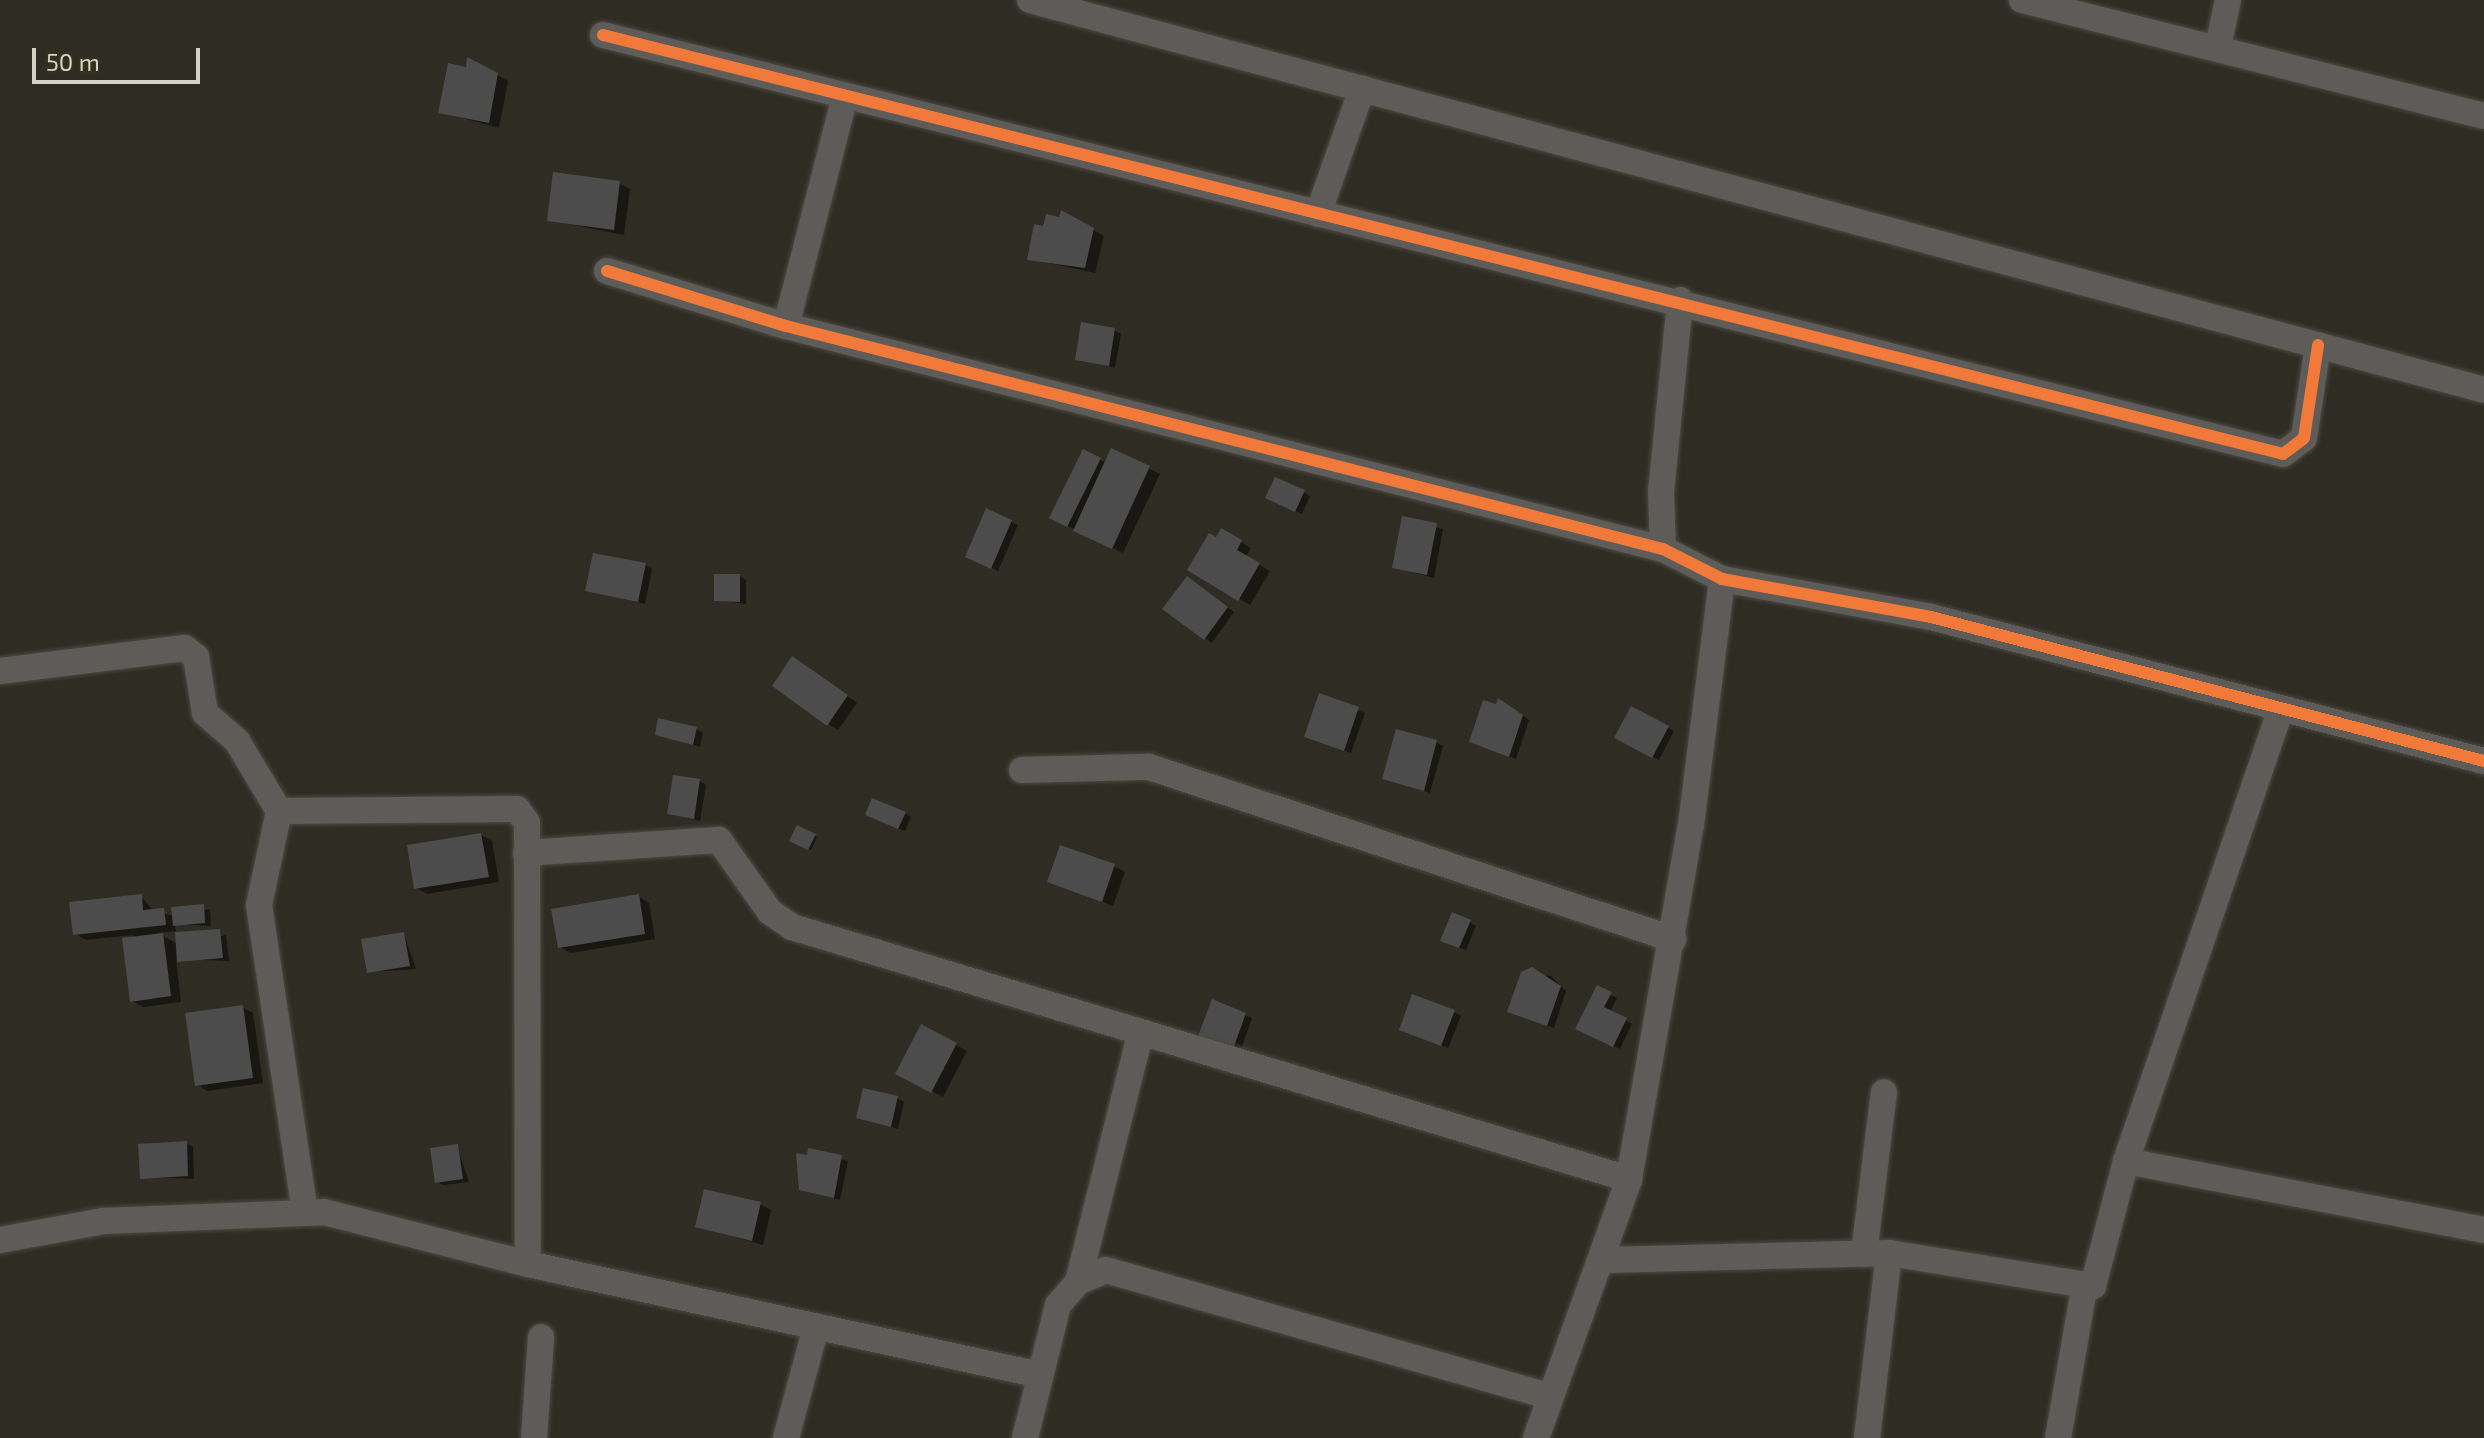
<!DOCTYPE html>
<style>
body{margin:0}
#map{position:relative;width:2484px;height:1438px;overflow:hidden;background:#2e2c23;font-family:"Exo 2",sans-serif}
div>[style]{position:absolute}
.shadow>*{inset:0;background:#0007}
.building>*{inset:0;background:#4c4c4c}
.roads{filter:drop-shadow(0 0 2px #4b4941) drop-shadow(0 0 2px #4b4941)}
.minor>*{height:26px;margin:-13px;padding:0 13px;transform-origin:13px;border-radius:13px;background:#5e5c59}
.cycleway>*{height:12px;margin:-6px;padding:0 6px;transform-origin:6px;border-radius:6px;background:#f17a3a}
span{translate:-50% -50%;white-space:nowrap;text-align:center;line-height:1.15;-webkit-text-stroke:8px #332f1e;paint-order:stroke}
.scale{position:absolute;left:32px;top:48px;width:168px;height:36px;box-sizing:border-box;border:4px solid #d4d2c7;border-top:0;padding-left:10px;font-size:24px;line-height:28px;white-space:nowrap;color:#d4d2c7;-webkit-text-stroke:6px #332f1e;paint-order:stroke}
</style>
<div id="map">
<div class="shadow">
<i style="clip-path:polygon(469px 60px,508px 81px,499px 128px,441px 112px)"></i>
<i style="clip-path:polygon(619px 183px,630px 189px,624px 235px,549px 220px)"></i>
<i style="clip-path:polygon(1062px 212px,1104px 236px,1095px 273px,1030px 259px)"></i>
<i style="clip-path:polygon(1114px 330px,1121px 334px,1115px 368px,1077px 358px)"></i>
<i style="clip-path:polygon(1084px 451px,1106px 463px,1112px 451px,1160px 474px,1123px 553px,1052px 518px)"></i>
<i style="clip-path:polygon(1304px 492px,1310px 496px,1302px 514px,1274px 501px)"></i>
<i style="clip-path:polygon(1404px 519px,1443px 529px,1434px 578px,1394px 567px)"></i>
<i style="clip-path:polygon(1011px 522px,1018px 525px,998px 571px,974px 560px)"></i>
<i style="clip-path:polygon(1222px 530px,1251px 548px,1246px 557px,1270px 571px,1250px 605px,1189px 570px)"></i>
<i style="clip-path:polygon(645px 565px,652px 569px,645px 604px,587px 590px)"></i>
<i style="clip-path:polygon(740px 576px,746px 580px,746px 604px,716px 600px)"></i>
<i style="clip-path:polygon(1194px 582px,1234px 612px,1212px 643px,1165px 609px)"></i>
<i style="clip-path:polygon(804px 665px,857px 703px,838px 730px,828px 724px)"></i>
<i style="clip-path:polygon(1321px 696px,1365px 713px,1351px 753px,1313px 740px)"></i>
<i style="clip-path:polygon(1499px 701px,1529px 720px,1516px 759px,1471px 741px)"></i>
<i style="clip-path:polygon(1632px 708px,1674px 731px,1659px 760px,1617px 738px)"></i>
<i style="clip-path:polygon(696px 729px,703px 733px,700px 747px,657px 734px)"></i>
<i style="clip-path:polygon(1436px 742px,1443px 746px,1430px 793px,1385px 778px)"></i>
<i style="clip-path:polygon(700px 781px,706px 785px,700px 821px,669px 813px)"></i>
<i style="clip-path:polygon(905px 813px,911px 817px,905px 831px,874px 818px)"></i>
<i style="clip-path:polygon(798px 827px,817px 837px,811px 850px,792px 840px)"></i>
<i style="clip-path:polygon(481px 835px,492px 841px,499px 882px,427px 894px,416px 888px)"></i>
<i style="clip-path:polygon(1114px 866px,1125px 872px,1113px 906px,1050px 881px)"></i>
<i style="clip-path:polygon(141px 896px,153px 911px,174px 916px,210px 909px,211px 926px,175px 924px,176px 931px,158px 933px,178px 944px,226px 935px,229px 961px,176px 959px,181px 1002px,143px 1007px,132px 1001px,133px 935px,86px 940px,75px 934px)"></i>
<i style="clip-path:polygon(638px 896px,649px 903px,655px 939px,571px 953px,560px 947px)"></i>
<i style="clip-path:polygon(1470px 922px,1476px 926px,1466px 950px,1449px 944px)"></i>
<i style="clip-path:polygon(404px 934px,416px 969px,368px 972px)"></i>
<i style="clip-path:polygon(1523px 974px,1551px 976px,1566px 991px,1554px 1028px,1516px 1015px)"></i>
<i style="clip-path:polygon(1598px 988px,1617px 998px,1610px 1012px,1632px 1024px,1620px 1049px,1584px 1032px)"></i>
<i style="clip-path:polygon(1213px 1002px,1252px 1018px,1239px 1055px,1206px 1042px)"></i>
<i style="clip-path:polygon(242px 1007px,253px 1013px,263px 1083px,207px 1091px,196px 1084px)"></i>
<i style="clip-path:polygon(1454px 1012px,1461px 1016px,1448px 1048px,1408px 1033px)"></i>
<i style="clip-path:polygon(922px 1026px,967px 1051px,943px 1097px,897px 1073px)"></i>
<i style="clip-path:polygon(897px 1098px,904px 1102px,898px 1129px,858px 1117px)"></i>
<i style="clip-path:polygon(186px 1143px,193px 1147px,194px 1179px,142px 1177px)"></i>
<i style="clip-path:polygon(457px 1146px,469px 1182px,443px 1185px,436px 1182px)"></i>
<i style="clip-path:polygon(810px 1151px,848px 1161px,840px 1200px,801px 1189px)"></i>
<i style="clip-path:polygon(760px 1204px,771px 1210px,763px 1245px,698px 1226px)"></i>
</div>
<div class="building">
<i style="clip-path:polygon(467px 57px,498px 73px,489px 123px,438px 113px,448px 63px,466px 67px)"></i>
<i style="clip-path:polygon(553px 172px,620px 181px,614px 230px,547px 221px)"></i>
<i style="clip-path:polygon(1061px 210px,1094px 228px,1085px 268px,1027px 260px,1034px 224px,1043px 226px,1046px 214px,1059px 217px)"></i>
<i style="clip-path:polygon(1081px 322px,1115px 328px,1109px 366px,1075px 360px)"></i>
<i style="clip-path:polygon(1111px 448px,1150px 466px,1112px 549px,1073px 531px)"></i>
<i style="clip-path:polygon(1083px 449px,1101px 458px,1067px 527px,1049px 518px)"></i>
<i style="clip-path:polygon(1275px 477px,1305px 490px,1295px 512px,1265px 498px)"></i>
<i style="clip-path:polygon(986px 508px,1012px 520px,991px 569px,965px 557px)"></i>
<i style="clip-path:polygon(1402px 516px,1437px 523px,1427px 575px,1392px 568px)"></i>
<i style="clip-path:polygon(1221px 528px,1242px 540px,1237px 550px,1260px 563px,1238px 601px,1187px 570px,1209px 533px,1216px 537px)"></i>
<i style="clip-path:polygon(593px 553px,646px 563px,638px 602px,585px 591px)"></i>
<i style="clip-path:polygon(714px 574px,740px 574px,740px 602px,714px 601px)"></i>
<i style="clip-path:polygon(1187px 576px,1228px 607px,1204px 640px,1162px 609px)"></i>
<i style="clip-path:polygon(792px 656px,848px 695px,827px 726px,772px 686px)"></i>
<i style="clip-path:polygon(1319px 693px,1359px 707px,1344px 751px,1304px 737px)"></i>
<i style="clip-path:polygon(1498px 698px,1523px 715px,1509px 757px,1469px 742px,1483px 700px,1496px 704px)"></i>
<i style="clip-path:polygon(1631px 706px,1669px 726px,1652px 758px,1614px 738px)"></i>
<i style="clip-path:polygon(658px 718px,697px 727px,693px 745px,655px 735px)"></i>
<i style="clip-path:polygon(1396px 729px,1437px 740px,1424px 791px,1382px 779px)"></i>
<i style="clip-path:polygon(673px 775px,700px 779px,694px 819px,667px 814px)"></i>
<i style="clip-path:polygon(872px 798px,906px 812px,898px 829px,865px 815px)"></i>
<i style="clip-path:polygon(797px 825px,816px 834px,808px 850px,789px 841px)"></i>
<i style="clip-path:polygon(481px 833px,489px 877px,414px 889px,407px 845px)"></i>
<i style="clip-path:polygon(1060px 845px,1115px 864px,1102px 902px,1047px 882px)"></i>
<i style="clip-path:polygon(142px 894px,143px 910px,164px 908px,166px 925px,73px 935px,69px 902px)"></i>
<i style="clip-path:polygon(639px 894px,645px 934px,558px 948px,551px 909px)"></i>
<i style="clip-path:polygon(204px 904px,205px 923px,173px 926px,171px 907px)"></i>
<i style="clip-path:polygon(1452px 912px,1471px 920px,1459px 948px,1440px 941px)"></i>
<i style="clip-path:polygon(220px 929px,223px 958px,177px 962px,175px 932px)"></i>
<i style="clip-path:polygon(404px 932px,410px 966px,367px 973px,361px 939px)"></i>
<i style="clip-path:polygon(163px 933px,171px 996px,130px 1002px,122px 938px)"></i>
<i style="clip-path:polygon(1532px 967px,1561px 986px,1547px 1026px,1507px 1012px,1521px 972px)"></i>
<i style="clip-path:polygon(1597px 985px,1612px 992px,1604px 1007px,1627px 1018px,1613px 1047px,1575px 1029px)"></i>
<i style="clip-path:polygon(1412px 994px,1455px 1010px,1441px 1046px,1399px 1030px)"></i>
<i style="clip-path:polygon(1212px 999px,1246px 1013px,1232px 1052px,1197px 1039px)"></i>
<i style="clip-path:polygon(243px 1005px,253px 1078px,195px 1086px,185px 1013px)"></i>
<i style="clip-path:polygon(921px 1024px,957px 1043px,931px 1093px,895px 1074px)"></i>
<i style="clip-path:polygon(863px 1088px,898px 1096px,891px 1127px,856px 1118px)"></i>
<i style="clip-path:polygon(187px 1141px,188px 1176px,140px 1179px,138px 1144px)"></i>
<i style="clip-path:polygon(458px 1144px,463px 1179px,435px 1183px,430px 1148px)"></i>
<i style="clip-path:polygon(808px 1148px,842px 1155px,834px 1198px,799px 1190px,796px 1153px,807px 1155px)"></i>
<i style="clip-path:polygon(704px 1189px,761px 1202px,752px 1241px,695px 1227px)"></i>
</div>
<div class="roads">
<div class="minor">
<i style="left:1030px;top:0;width:1505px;rotate:15.01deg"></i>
<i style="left:2022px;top:0;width:476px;rotate:14.1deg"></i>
<i style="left:603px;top:35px;width:1731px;rotate:14deg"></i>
<i style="left:2283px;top:454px;width:26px;rotate:-37deg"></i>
<i style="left:2304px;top:438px;width:94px;rotate:-81.4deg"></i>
<i style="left:2218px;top:47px;width:48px;rotate:-78deg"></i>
<i style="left:1318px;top:214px;width:133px;rotate:-70.6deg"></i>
<i style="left:607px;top:271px;width:187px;rotate:17.1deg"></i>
<i style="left:786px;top:326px;width:905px;rotate:14.27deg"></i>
<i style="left:1663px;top:549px;width:66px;rotate:27deg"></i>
<i style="left:1722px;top:579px;width:212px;rotate:10.3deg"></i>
<i style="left:1931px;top:617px;width:571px;rotate:14.6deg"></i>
<i style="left:786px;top:326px;width:233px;rotate:-75.6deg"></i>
<i style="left:1663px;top:549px;width:57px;rotate:-92deg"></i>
<i style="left:1661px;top:492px;width:193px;rotate:-84.3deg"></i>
<i style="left:0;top:671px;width:186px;rotate:-7.1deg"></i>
<i style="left:185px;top:648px;width:14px;rotate:39deg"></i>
<i style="left:196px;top:657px;width:57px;rotate:80.9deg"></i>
<i style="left:205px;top:713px;width:43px;rotate:41.2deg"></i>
<i style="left:237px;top:741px;width:82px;rotate:59deg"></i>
<i style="left:279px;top:811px;width:238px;rotate:-0.5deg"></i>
<i style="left:517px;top:809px;width:17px;rotate:54deg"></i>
<i style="left:527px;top:823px;width:441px;rotate:89.9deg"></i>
<i style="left:1022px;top:770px;width:127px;rotate:-1.4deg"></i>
<i style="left:1149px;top:767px;width:552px;rotate:18.17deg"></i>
<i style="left:279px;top:811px;width:96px;rotate:102deg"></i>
<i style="left:259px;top:905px;width:311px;rotate:81.5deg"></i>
<i style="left:526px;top:853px;width:193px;rotate:-3.9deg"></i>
<i style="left:719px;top:840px;width:88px;rotate:54.7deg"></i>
<i style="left:770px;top:912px;width:27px;rotate:34deg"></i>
<i style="left:792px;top:927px;width:874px;rotate:16.76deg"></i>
<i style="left:2126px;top:1161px;width:365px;rotate:10.9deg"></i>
<i style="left:0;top:1240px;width:106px;rotate:-10.4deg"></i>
<i style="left:104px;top:1221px;width:220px;rotate:-2.3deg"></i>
<i style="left:324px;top:1212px;width:211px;rotate:14.3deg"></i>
<i style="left:528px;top:1264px;width:524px;rotate:12.23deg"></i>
<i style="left:1864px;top:1254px;width:163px;rotate:-83deg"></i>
<i style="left:1605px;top:1260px;width:284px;rotate:-1.4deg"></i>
<i style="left:1889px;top:1253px;width:207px;rotate:9.2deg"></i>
<i style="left:2093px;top:1286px;width:129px;rotate:-75.2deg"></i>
<i style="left:2126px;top:1161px;width:477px;rotate:-71.1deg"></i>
<i style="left:1078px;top:1282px;width:255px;rotate:-75.9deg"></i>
<i style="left:534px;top:1438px;width:101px;rotate:-86deg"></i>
<i style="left:786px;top:1438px;width:115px;rotate:-74.9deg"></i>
<i style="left:1025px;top:1438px;width:137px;rotate:-76.1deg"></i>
<i style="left:1058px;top:1305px;width:30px;rotate:-49deg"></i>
<i style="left:1078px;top:1282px;width:30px;rotate:-23deg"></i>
<i style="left:1106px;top:1270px;width:457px;rotate:15.9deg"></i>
<i style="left:1536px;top:1438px;width:275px;rotate:-70.2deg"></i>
<i style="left:1629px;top:1179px;width:359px;rotate:-80.1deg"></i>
<i style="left:1691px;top:825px;width:248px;rotate:-82.8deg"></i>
<i style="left:1867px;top:1438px;width:186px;rotate:-83.2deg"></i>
<i style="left:2058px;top:1438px;width:156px;rotate:-80.1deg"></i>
</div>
</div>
<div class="cycleway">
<i style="left:603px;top:35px;width:1731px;rotate:14deg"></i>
<i style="left:2283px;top:454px;width:26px;rotate:-37deg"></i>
<i style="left:2304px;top:438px;width:94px;rotate:-81.4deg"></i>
<i style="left:607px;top:271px;width:187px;rotate:17.1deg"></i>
<i style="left:786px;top:326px;width:905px;rotate:14.27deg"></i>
<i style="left:1663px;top:549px;width:66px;rotate:27deg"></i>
<i style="left:1722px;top:579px;width:212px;rotate:10.3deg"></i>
<i style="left:1931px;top:617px;width:571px;rotate:14.6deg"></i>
</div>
<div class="scale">50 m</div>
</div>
